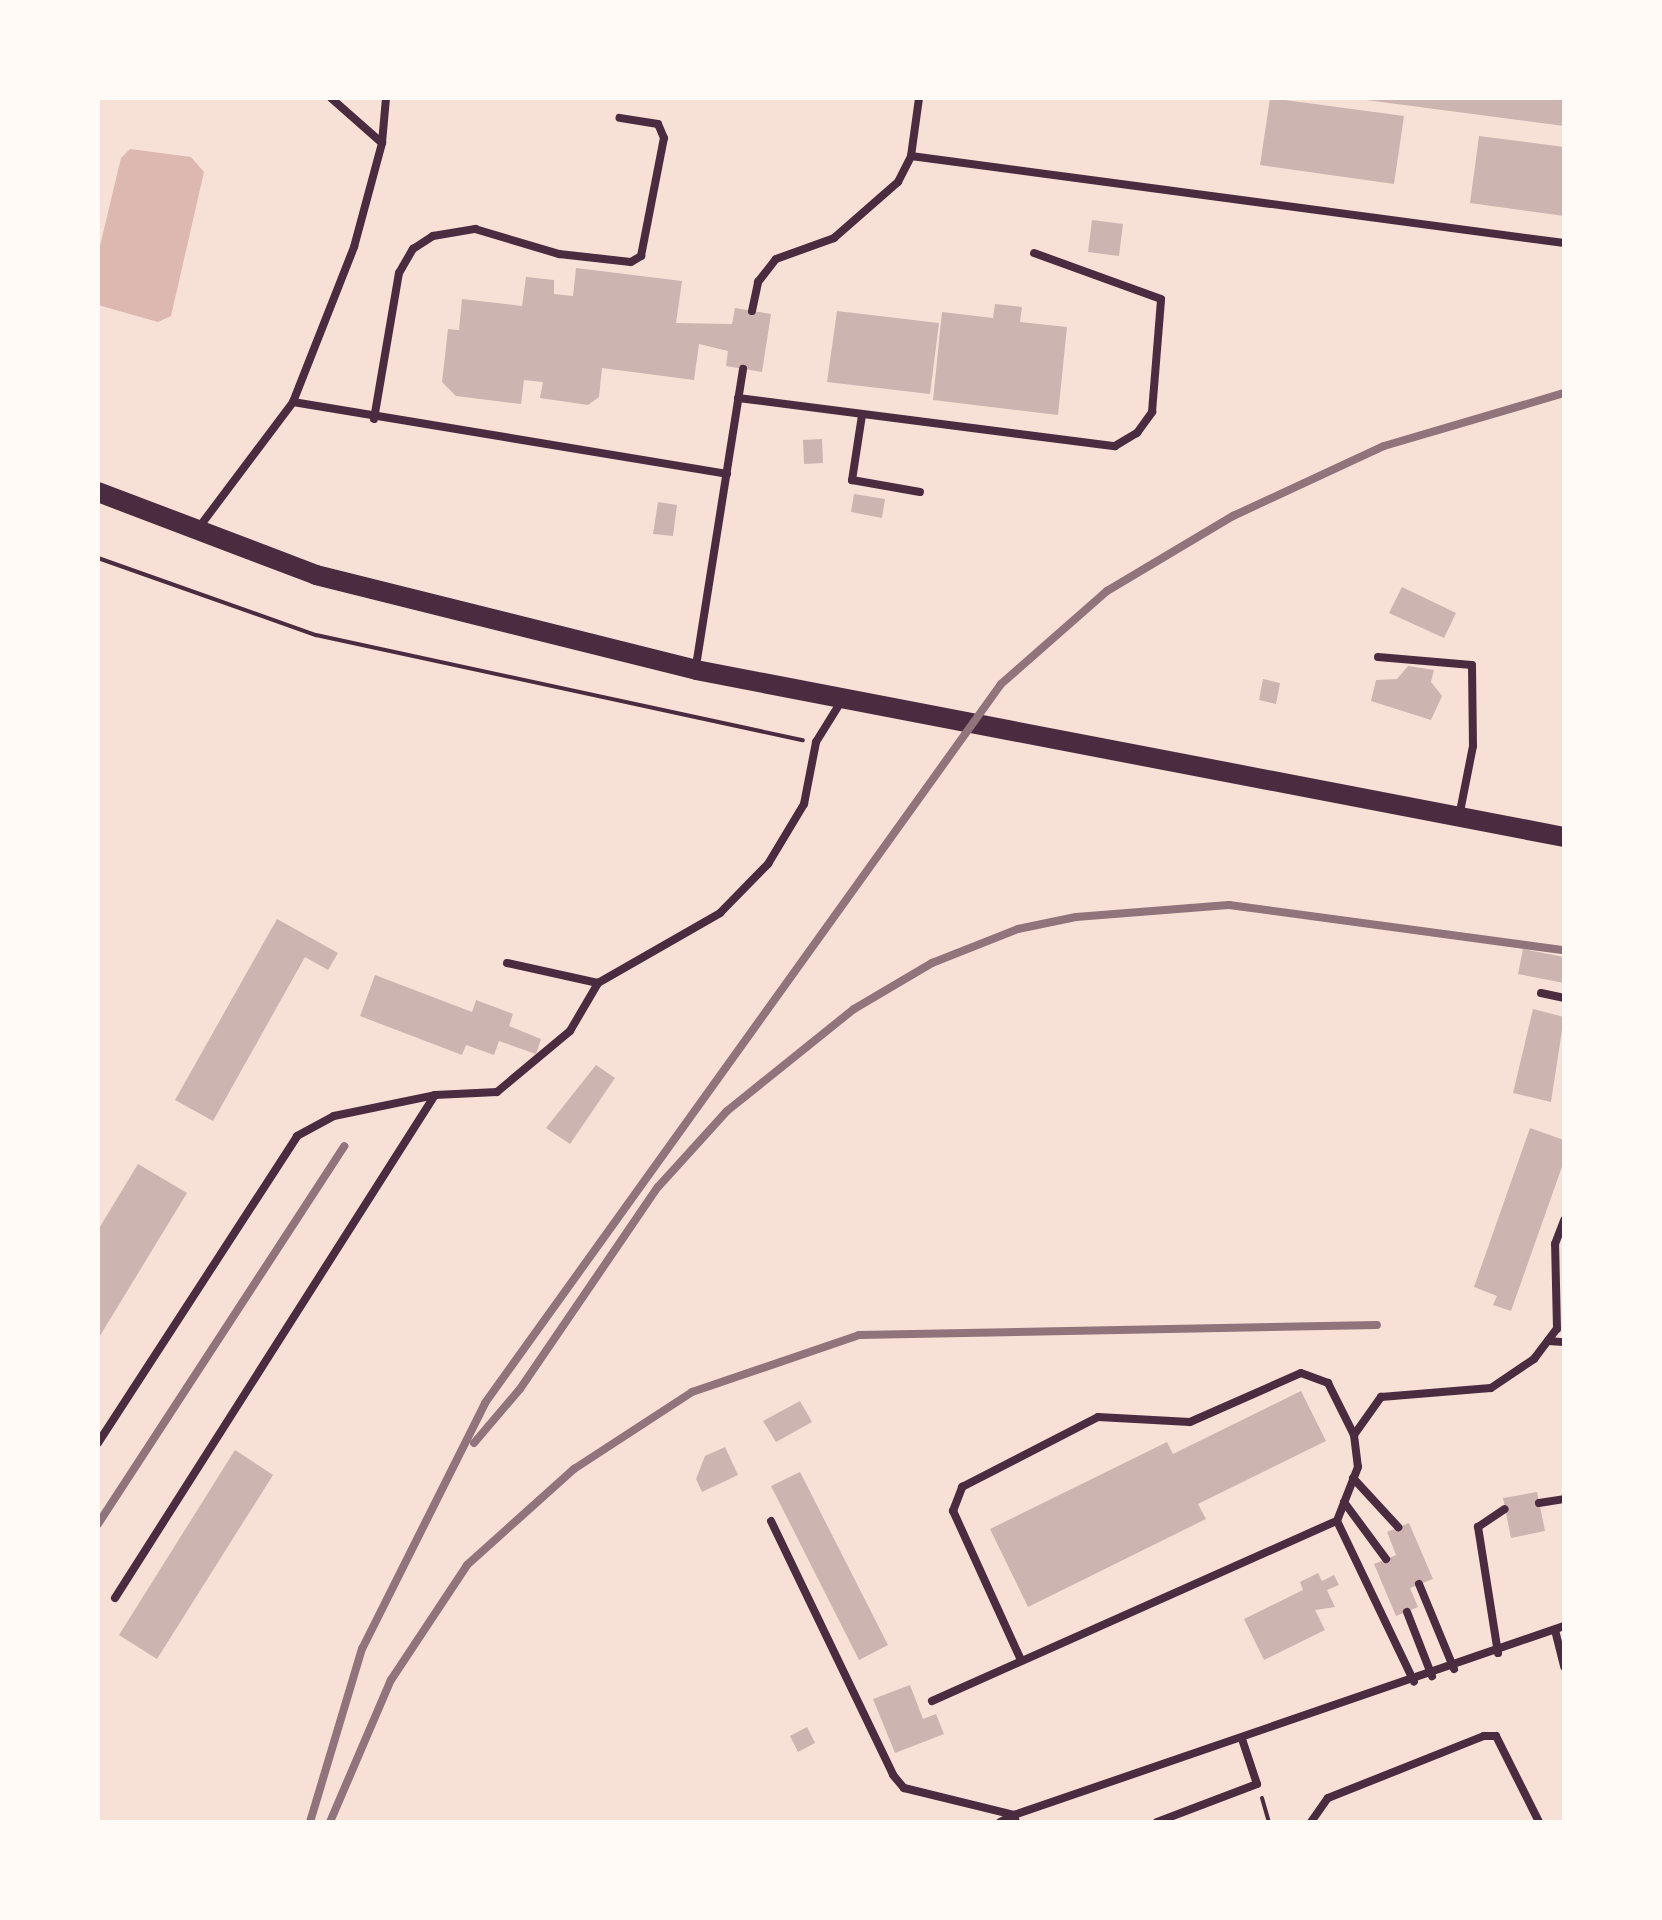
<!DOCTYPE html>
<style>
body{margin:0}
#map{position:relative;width:1662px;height:1920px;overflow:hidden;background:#f7e1d7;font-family:"Noto Sans",sans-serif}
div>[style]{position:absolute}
.water>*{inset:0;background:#dcb8b0}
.building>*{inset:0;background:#ccb4b1}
.path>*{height:4px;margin:-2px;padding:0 2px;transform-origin:2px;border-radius:2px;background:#4a2c40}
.service>*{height:8px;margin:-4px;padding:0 4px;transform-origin:4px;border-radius:4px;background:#4a2c40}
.secondary>*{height:20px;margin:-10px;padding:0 10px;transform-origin:10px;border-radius:10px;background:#4a2c40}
.rail>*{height:8px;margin:-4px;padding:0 4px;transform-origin:4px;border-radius:4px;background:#8f747c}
span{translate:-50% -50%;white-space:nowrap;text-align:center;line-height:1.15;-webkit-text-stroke:8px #fffaf5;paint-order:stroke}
.frame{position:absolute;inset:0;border:100px solid #fffaf5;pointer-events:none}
</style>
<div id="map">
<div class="water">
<i style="clip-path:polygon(130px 149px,191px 157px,204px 172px,171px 316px,158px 322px,98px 305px,98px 254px,121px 158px)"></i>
</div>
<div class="building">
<i style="clip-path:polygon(1270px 98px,1404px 116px,1394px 184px,1260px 165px)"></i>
<i style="clip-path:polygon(1366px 98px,1564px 98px,1564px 126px,1366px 100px)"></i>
<i style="clip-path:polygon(1479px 136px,1564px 147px,1564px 216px,1470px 203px)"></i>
<i style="clip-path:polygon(1092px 220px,1123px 224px,1119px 256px,1088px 252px)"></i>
<i style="clip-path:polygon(576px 268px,682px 281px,676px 323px,732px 324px,735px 308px,771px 314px,762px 372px,726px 366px,728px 351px,699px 344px,694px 380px,602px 368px,599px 397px,588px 405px,540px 398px,543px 382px,524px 380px,521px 404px,456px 396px,442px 382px,448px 329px,459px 330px,462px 299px,522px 306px,526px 277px,554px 280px,554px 294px,573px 296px)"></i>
<i style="clip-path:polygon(995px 304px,1022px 307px,1020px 322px,1067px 327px,1058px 415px,933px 400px,942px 312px,993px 318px)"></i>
<i style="clip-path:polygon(837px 311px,939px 323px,930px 394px,827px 382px)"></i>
<i style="clip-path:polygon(822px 439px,823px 463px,804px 464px,803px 440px)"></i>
<i style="clip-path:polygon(854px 494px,885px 499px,882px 518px,851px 512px)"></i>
<i style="clip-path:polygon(658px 502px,677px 505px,673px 536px,653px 534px)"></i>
<i style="clip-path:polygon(1402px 587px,1456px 613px,1444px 638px,1389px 613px)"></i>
<i style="clip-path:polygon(1408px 666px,1434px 670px,1431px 682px,1442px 696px,1431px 720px,1371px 701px,1376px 680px,1397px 679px)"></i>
<i style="clip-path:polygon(1263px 679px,1280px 683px,1276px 704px,1259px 700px)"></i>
<i style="clip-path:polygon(277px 919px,338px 953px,328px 970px,305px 957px,213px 1121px,175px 1100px)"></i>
<i style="clip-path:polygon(1523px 949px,1564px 957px,1564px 983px,1518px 974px)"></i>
<i style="clip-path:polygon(375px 975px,472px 1012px,476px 1000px,513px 1014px,509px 1026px,541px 1039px,536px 1054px,499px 1041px,494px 1055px,466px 1045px,462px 1055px,360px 1016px)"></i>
<i style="clip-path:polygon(1533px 1009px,1564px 1017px,1551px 1102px,1513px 1093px)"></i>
<i style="clip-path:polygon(596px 1065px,615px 1078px,570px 1144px,546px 1128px)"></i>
<i style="clip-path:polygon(1530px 1128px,1564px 1140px,1564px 1161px,1511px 1311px,1493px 1305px,1497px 1296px,1474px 1287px)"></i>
<i style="clip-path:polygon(138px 1164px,187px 1193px,98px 1339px,98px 1230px)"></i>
<i style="clip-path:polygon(1301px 1391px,1326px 1441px,1198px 1504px,1206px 1519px,1028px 1607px,990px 1529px,1167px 1442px,1173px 1454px)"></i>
<i style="clip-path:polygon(800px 1401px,812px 1422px,776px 1442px,763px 1421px)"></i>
<i style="clip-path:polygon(725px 1447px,738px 1475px,702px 1492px,696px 1479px,705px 1456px)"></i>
<i style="clip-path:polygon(235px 1450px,273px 1475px,157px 1659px,119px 1635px)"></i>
<i style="clip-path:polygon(800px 1472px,888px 1645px,859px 1660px,771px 1486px)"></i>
<i style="clip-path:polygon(1537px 1492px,1545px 1531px,1511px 1538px,1503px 1498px)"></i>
<i style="clip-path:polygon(1409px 1523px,1433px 1579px,1410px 1588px,1418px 1607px,1396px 1616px,1374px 1564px,1396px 1555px,1387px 1532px)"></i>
<i style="clip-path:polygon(1318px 1573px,1322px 1581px,1334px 1575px,1339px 1585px,1327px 1590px,1335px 1607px,1315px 1610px,1325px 1630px,1264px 1660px,1244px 1619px,1303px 1590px,1300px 1582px)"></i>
<i style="clip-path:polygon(910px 1685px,923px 1719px,936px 1714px,944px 1734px,895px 1753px,873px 1699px)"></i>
<i style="clip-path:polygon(807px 1727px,815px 1743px,798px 1752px,790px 1736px)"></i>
</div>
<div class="path">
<i style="left:98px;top:558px;width:231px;rotate:19.5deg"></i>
<i style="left:316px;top:635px;width:498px;rotate:12.2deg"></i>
<i style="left:1262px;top:1798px;width:25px;rotate:74deg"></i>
</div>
<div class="service">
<i style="left:331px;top:98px;width:68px;rotate:41.4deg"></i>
<i style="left:911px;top:156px;width:659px;rotate:7.59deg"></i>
<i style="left:752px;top:311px;width:30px;rotate:-78deg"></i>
<i style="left:758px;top:282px;width:29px;rotate:-52deg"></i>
<i style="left:776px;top:259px;width:62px;rotate:-19.9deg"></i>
<i style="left:834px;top:238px;width:85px;rotate:-41.2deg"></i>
<i style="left:898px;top:182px;width:29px;rotate:-63deg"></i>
<i style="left:911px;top:156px;width:59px;rotate:-82.1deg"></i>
<i style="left:738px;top:398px;width:380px;rotate:7.3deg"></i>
<i style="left:1115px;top:446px;width:26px;rotate:-31deg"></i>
<i style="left:1137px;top:433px;width:26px;rotate:-54deg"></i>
<i style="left:1152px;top:412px;width:113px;rotate:-85.4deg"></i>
<i style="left:1161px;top:299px;width:135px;rotate:-160.1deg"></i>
<i style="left:293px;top:402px;width:440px;rotate:9.4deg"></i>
<i style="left:862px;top:415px;width:66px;rotate:98.7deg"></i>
<i style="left:852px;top:480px;width:69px;rotate:10deg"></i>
<i style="left:374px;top:419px;width:148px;rotate:-80.3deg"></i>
<i style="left:399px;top:273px;width:28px;rotate:-60deg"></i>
<i style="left:413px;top:249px;width:24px;rotate:-33deg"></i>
<i style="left:433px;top:236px;width:43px;rotate:-9.5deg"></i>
<i style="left:475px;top:229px;width:88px;rotate:16.6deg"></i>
<i style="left:559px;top:254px;width:72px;rotate:6.3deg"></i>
<i style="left:631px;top:262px;width:12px;rotate:-31deg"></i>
<i style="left:641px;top:256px;width:120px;rotate:-79deg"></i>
<i style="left:664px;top:138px;width:15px;rotate:-113deg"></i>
<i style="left:658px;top:124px;width:39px;rotate:-171deg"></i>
<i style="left:197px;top:530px;width:160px;rotate:-53.1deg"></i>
<i style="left:293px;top:402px;width:167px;rotate:-68.5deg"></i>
<i style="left:354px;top:247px;width:108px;rotate:-74.9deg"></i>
<i style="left:382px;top:143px;width:45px;rotate:-84.9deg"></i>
<i style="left:1378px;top:657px;width:94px;rotate:4.9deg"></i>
<i style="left:1472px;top:665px;width:81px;rotate:89.3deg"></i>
<i style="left:1473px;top:746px;width:72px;rotate:101.2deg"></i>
<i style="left:696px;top:666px;width:301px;rotate:-81deg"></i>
<i style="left:507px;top:963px;width:93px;rotate:12.4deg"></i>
<i style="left:1541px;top:993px;width:24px;rotate:12deg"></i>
<i style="left:1548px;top:1341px;width:16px;rotate:4deg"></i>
<i style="left:1354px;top:1435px;width:47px;rotate:-54.6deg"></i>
<i style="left:1381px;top:1397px;width:110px;rotate:-4.7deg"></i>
<i style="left:1491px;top:1388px;width:52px;rotate:-34deg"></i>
<i style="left:1534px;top:1359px;width:38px;rotate:-53deg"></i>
<i style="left:1557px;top:1329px;width:85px;rotate:-91.3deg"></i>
<i style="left:1555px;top:1244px;width:26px;rotate:-69deg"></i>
<i style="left:98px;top:1443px;width:366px;rotate:-57deg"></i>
<i style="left:297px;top:1136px;width:42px;rotate:-28.4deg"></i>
<i style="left:334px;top:1116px;width:103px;rotate:-11.7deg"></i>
<i style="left:435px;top:1095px;width:62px;rotate:-2.8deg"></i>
<i style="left:497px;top:1092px;width:95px;rotate:-39.9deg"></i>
<i style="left:570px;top:1031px;width:56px;rotate:-59.7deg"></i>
<i style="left:598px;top:983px;width:141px;rotate:-29.8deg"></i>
<i style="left:720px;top:913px;width:69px;rotate:-45.6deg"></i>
<i style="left:768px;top:864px;width:70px;rotate:-59deg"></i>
<i style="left:804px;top:804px;width:63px;rotate:-79deg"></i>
<i style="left:816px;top:742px;width:49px;rotate:-58.2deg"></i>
<i style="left:1353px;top:1478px;width:67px;rotate:47.4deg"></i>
<i style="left:1344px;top:1502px;width:71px;rotate:53.6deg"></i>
<i style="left:1539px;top:1503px;width:25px;rotate:-9deg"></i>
<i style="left:771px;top:1521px;width:282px;rotate:64.3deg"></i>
<i style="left:893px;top:1775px;width:17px;rotate:50deg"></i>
<i style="left:904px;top:1788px;width:113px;rotate:13.8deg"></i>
<i style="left:1014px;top:1815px;width:582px;rotate:-18.96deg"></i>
<i style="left:1419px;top:1584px;width:92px;rotate:67.6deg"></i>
<i style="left:115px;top:1598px;width:596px;rotate:-57.54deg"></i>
<i style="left:1407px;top:1612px;width:69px;rotate:68.7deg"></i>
<i style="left:1555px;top:1630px;width:38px;rotate:76deg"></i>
<i style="left:1498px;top:1653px;width:128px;rotate:-99deg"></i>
<i style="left:1478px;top:1527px;width:32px;rotate:-34deg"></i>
<i style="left:1021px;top:1660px;width:164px;rotate:-114.5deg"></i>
<i style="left:953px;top:1511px;width:26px;rotate:-69deg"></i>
<i style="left:962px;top:1487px;width:153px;rotate:-27.2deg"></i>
<i style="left:1098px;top:1417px;width:92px;rotate:3.1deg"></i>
<i style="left:1190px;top:1422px;width:121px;rotate:-23.8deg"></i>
<i style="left:1301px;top:1373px;width:29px;rotate:20deg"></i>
<i style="left:1328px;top:1383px;width:58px;rotate:63.4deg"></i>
<i style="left:1354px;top:1435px;width:32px;rotate:83deg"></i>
<i style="left:1358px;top:1467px;width:58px;rotate:111.3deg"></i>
<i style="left:932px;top:1701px;width:443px;rotate:-24deg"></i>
<i style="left:1337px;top:1521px;width:178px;rotate:64.4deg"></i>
<i style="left:1000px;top:1822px;width:16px;rotate:-27deg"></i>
<i style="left:1014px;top:1815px;width:7px;rotate:74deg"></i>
<i style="left:1157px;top:1822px;width:107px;rotate:-20.8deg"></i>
<i style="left:1257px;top:1784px;width:47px;rotate:-108.4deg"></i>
<i style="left:1311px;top:1822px;width:29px;rotate:-55deg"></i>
<i style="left:1328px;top:1798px;width:168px;rotate:-21.7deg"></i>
<i style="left:1484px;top:1736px;width:12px"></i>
<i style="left:1496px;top:1736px;width:96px;rotate:63.4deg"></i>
</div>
<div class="secondary">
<i style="left:98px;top:492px;width:233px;rotate:20.8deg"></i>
<i style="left:316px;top:575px;width:392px;rotate:14deg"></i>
<i style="left:696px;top:670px;width:884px;rotate:10.89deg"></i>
</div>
<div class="rail">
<i style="left:474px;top:1443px;width:71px;rotate:-49.6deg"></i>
<i style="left:520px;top:1389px;width:245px;rotate:-55.7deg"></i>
<i style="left:658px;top:1187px;width:103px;rotate:-47.8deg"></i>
<i style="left:727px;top:1111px;width:163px;rotate:-38.8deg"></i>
<i style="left:854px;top:1009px;width:91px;rotate:-30.5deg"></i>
<i style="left:932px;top:963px;width:92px;rotate:-21.6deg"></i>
<i style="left:1018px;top:929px;width:59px;rotate:-11.7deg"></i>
<i style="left:1076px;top:917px;width:153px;rotate:-4.5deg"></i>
<i style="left:1229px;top:905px;width:338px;rotate:7.7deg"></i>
<i style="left:98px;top:1524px;width:451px;rotate:-56.9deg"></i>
<i style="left:310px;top:1822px;width:181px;rotate:-73.3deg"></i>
<i style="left:362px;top:1649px;width:275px;rotate:-63.4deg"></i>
<i style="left:485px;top:1403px;width:885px;rotate:-54.33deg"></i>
<i style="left:1001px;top:684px;width:141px;rotate:-41.3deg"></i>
<i style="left:1107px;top:591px;width:147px;rotate:-30.8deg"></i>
<i style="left:1233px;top:516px;width:166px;rotate:-24.9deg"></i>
<i style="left:1384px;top:446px;width:188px;rotate:-16.4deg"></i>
<i style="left:330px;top:1822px;width:155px;rotate:-66.8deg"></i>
<i style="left:391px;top:1680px;width:138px;rotate:-56.5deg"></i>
<i style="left:467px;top:1565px;width:144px;rotate:-41.9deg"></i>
<i style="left:574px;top:1469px;width:141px;rotate:-33.1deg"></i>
<i style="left:692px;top:1392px;width:176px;rotate:-18.8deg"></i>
<i style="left:859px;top:1335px;width:518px;rotate:-1.11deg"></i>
</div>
<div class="frame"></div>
</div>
